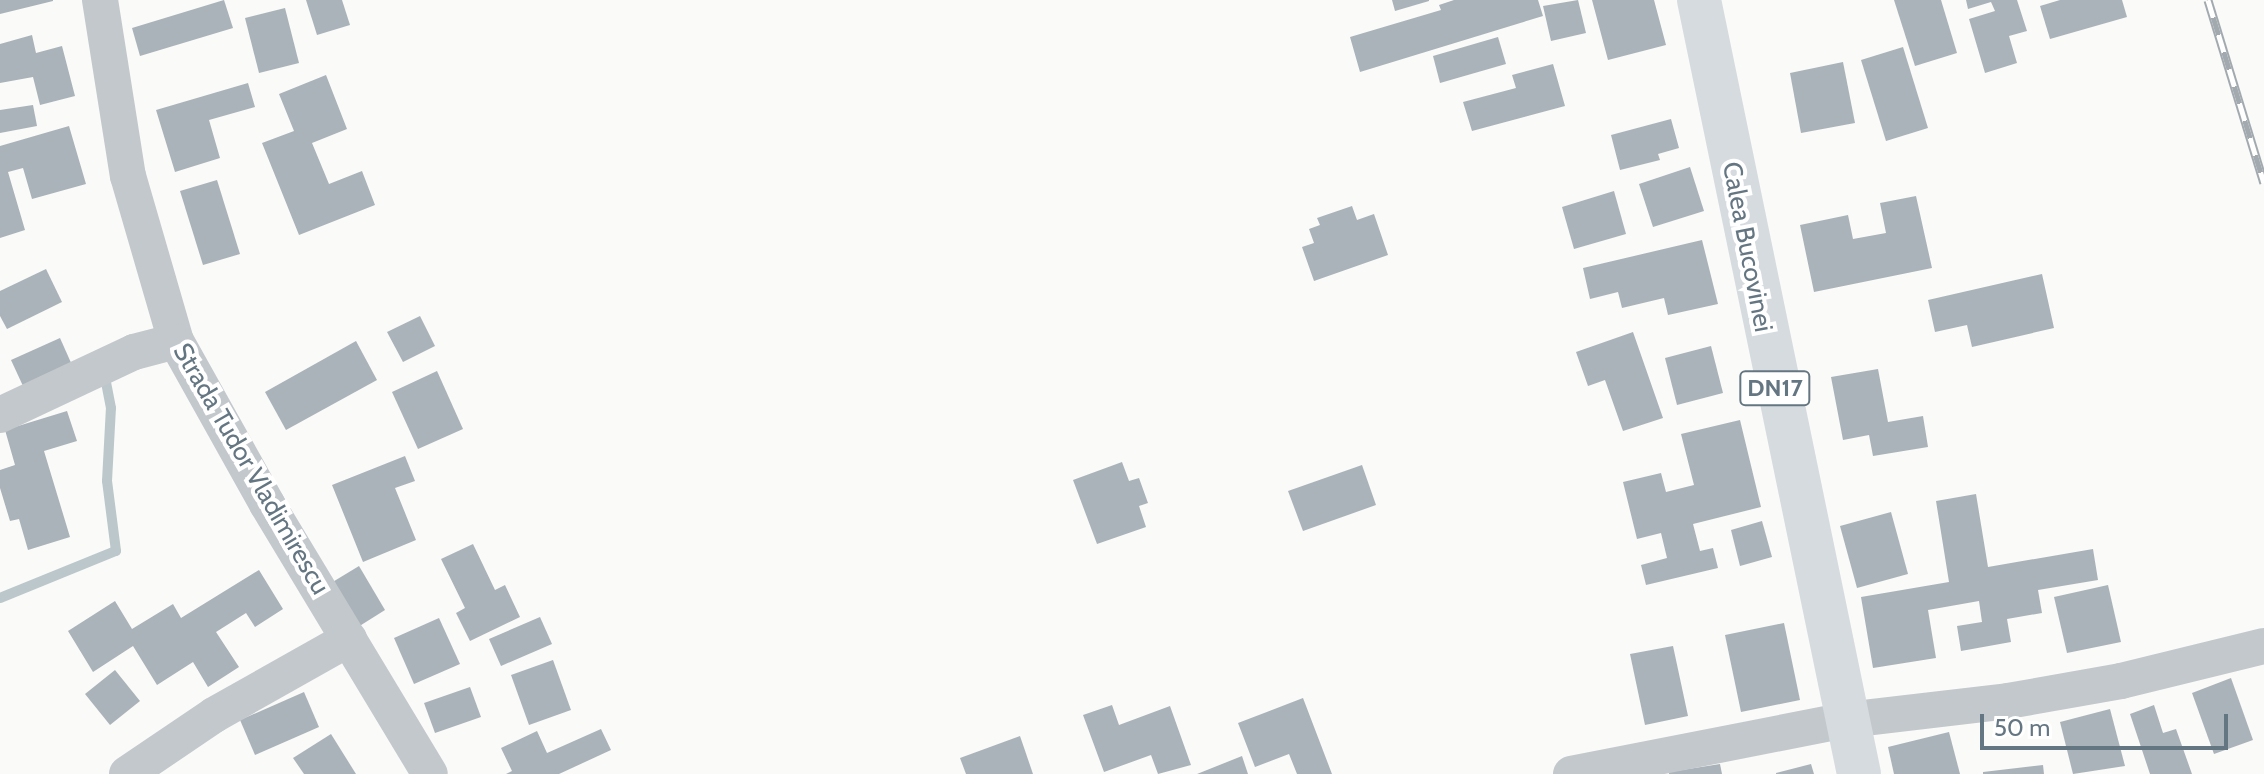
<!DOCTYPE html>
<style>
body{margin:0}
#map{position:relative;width:2264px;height:774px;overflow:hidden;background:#fafaf8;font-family:Cabin,sans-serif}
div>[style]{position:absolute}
.stream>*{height:10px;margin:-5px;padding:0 5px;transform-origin:5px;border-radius:5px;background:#bbc7cb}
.building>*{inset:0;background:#aab3b9}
.street>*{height:36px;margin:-18px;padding:0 18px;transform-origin:18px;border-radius:18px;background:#c3c8cc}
.highway>*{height:44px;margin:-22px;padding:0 22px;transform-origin:22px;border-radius:22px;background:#d6dbdf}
.rail>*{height:9px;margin-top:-4.5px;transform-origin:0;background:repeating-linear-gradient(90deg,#fff 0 18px,#a2aab0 0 36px);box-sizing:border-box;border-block:2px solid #a2aab0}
span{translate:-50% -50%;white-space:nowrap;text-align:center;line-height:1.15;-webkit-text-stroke:8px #fff;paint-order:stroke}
.shield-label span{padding:2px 6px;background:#fff;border:2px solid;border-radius:6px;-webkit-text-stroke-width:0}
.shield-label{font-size:24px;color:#657683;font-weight:700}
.street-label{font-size:26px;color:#657683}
.scale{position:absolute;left:1980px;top:714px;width:248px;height:36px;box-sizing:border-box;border:4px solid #657683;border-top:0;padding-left:10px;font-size:24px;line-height:28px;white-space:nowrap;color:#657683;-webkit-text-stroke:6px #fff;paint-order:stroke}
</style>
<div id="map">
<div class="stream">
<i style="left:0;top:598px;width:125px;rotate:-22.1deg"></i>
<i style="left:116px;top:551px;width:71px;rotate:-97.3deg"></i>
<i style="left:107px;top:481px;width:73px;rotate:-86.9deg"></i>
<i style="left:111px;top:408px;width:37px;rotate:-101deg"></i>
</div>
<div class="building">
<i style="clip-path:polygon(0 0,53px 0,53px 1px,0 14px)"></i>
<i style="clip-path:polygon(224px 0,233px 28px,140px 56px,132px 28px)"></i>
<i style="clip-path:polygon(306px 0,342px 0,350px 25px,317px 35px)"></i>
<i style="clip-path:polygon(1392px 0,1429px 0,1429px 1px,1395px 11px)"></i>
<i style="clip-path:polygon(1454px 0,1538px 0,1543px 16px,1360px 72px,1350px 37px,1441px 10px,1439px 5px)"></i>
<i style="clip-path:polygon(1578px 0,1586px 33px,1551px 41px,1543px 6px)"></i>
<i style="clip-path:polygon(1592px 0,1654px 0,1666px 45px,1608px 60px)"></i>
<i style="clip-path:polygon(1894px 0,1941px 0,1957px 53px,1915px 66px)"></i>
<i style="clip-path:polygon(1966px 0,2017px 0,2027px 31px,2009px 36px,2017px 63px,1985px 73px,1969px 19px,1995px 11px,1991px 2px,1968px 9px)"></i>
<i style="clip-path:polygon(2060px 0,2122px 0,2127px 17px,2050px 39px,2040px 6px)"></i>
<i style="clip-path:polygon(285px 8px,299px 63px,259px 73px,245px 18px)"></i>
<i style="clip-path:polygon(32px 35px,36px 53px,62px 46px,75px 96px,40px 105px,33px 77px,0 83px,0 44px)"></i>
<i style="clip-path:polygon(1498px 37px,1506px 64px,1440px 83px,1433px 56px)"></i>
<i style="clip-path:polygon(1903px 47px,1928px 128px,1886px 141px,1861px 60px)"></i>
<i style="clip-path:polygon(1843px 62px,1855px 123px,1801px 133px,1790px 73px)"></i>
<i style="clip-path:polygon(1553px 64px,1565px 106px,1472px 131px,1463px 102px,1516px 88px,1512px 75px)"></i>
<i style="clip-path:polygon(326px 75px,347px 129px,312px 143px,329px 184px,362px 171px,375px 205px,299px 235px,262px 143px,294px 131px,279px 94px)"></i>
<i style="clip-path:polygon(248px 83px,255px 107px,209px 120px,220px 158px,175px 172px,156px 110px)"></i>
<i style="clip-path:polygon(33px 105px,37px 126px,0 133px,0 110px)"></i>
<i style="clip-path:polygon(1671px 119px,1679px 148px,1658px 154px,1660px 160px,1620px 170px,1611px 135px)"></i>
<i style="clip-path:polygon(69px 126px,86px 184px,32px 199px,23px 168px,8px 172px,25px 230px,0 238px,0 146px)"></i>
<i style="clip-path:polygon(1690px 167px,1704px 211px,1653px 227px,1639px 184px)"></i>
<i style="clip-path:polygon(217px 180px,240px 254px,203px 265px,180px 191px)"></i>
<i style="clip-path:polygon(1614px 191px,1626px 234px,1574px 249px,1562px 207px)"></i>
<i style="clip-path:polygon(1916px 196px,1932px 268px,1814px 292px,1800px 225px,1848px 215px,1853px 239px,1886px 233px,1880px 203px)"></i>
<i style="clip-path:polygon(1352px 206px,1357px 220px,1374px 214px,1388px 255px,1314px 281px,1302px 247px,1314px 243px,1309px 229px,1320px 225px,1317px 218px)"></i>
<i style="clip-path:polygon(1702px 240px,1718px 304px,1668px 315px,1664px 298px,1622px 308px,1618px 292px,1590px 299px,1583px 268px)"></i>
<i style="clip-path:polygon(46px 269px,62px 302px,7px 329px,0 316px,0 291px)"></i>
<i style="clip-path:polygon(2042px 274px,2054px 328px,1972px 347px,1967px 325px,1935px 332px,1928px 300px)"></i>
<i style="clip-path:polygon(420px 316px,435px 346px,403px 362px,387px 332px)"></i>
<i style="clip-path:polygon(1633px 332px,1663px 418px,1623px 431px,1605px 380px,1588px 386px,1576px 352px)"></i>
<i style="clip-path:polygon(60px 338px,72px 365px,23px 386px,11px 360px)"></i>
<i style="clip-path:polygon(356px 341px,377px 380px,286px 430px,265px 392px)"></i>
<i style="clip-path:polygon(1711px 346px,1723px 393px,1677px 405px,1665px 358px)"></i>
<i style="clip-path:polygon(1878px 369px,1888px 422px,1923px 416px,1928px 447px,1873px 456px,1869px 435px,1843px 440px,1831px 377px)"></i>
<i style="clip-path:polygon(437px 371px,463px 429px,418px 449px,392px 392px)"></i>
<i style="clip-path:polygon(67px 411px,77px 441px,44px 451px,70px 537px,28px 550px,19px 519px,10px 521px,0 488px,0 470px,15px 465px,5px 430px)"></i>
<i style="clip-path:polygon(1740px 420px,1761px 507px,1693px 524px,1700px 551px,1713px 548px,1718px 568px,1646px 585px,1641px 565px,1667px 558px,1661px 533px,1637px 539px,1623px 482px,1661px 473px,1666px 492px,1694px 485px,1681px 434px)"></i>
<i style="clip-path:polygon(405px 456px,415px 481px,395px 488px,416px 540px,363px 562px,332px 485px)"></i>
<i style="clip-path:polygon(1122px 462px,1129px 481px,1139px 478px,1148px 503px,1139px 506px,1146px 527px,1097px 544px,1073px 480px)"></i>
<i style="clip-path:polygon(1362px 465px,1376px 505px,1303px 531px,1288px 491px)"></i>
<i style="clip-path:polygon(1976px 494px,1988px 567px,2093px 549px,2098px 580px,2038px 590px,2042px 613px,2007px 619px,2011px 642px,1961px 651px,1957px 626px,1982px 622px,1979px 601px,1928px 610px,1936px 658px,1873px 668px,1861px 597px,1949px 582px,1936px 501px)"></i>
<i style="clip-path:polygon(1891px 512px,1908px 574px,1857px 588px,1840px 526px)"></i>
<i style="clip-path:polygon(1762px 521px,1772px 557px,1740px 566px,1731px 530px)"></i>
<i style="clip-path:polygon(473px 544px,495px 590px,505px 585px,520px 617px,470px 641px,456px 613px,465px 608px,441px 559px)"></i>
<i style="clip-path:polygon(359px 566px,385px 610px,358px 627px,331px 583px)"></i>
<i style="clip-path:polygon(259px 570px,283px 609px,255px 627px,246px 613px,216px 632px,239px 667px,208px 687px,193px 662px,157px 685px,133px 646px,93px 672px,68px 631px,115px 601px,132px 629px,173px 604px,181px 618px)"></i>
<i style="clip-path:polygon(2108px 585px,2121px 642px,2067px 653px,2054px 597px)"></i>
<i style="clip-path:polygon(540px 617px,552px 644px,501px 666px,489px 639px)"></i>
<i style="clip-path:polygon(439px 618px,460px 664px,414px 684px,394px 638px)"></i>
<i style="clip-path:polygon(1784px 623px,1800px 700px,1741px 712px,1725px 635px)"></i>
<i style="clip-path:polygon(1673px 646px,1688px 716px,1645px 725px,1630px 654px)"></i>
<i style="clip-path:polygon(553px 660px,571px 710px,529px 725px,511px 675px)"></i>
<i style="clip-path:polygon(115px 670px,140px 701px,110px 725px,85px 694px)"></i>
<i style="clip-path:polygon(2231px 678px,2253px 740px,2214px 754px,2192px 693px)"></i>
<i style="clip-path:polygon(470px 687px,481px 717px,435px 733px,424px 703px)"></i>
<i style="clip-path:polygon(304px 692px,319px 727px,255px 755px,240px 720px)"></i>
<i style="clip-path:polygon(1303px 698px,1332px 774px,1297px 774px,1289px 754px,1255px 767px,1238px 723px)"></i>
<i style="clip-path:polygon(1112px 705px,1119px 725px,1170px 706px,1191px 765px,1158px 774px,1151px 755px,1104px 772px,1083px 715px)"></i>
<i style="clip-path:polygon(2154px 705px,2163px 733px,2176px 729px,2192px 774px,2150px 774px,2130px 714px)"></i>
<i style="clip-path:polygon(2110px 709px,2125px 766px,2073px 774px,2060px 722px)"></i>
<i style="clip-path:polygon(601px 729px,611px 750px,559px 774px,506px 774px,512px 771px,501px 748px,537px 731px,547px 753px)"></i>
<i style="clip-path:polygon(1949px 732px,1960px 774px,1894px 774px,1888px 747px)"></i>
<i style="clip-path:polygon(331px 734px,356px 774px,304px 774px,293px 758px)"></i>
<i style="clip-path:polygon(1020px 736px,1033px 774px,966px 774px,960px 758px)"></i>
<i style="clip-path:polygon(1242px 756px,1248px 774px,1197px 774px)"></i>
<i style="clip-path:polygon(1720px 764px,1722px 774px,1669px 774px,1669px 772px)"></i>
<i style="clip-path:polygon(1811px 764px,1814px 774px,1776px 774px,1776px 773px)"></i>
<i style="clip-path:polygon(2043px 765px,2044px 774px,1983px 774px,1983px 772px)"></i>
</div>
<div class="street">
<i style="left:100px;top:0;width:178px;rotate:81deg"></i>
<i style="left:128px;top:176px;width:172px;rotate:73.8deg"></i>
<i style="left:176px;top:341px;width:187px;rotate:60.8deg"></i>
<i style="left:267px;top:504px;width:315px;rotate:58.9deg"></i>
<i style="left:0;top:415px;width:148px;rotate:-25.2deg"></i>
<i style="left:134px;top:352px;width:43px;rotate:-14.7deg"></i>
<i style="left:127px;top:774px;width:105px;rotate:-34.1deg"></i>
<i style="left:214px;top:715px;width:155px;rotate:-29.4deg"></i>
<i style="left:1571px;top:774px;width:281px;rotate:-11.1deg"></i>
<i style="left:1847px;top:720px;width:162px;rotate:-6.7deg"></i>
<i style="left:2008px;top:701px;width:115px;rotate:-10deg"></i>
<i style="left:2121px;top:681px;width:147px;rotate:-13.8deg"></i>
</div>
<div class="highway">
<i style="left:1699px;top:0;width:790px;rotate:78.32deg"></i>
</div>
<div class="rail">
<i style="left:2208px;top:0;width:191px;rotate:73deg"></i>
</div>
<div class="shield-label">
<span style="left:1775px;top:388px">DN17</span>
</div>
<div class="street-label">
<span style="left:1747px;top:247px;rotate:79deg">Calea Bucovinei</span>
<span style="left:251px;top:469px;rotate:60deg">Strada Tudor Vladimirescu</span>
</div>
<div class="scale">50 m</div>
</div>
